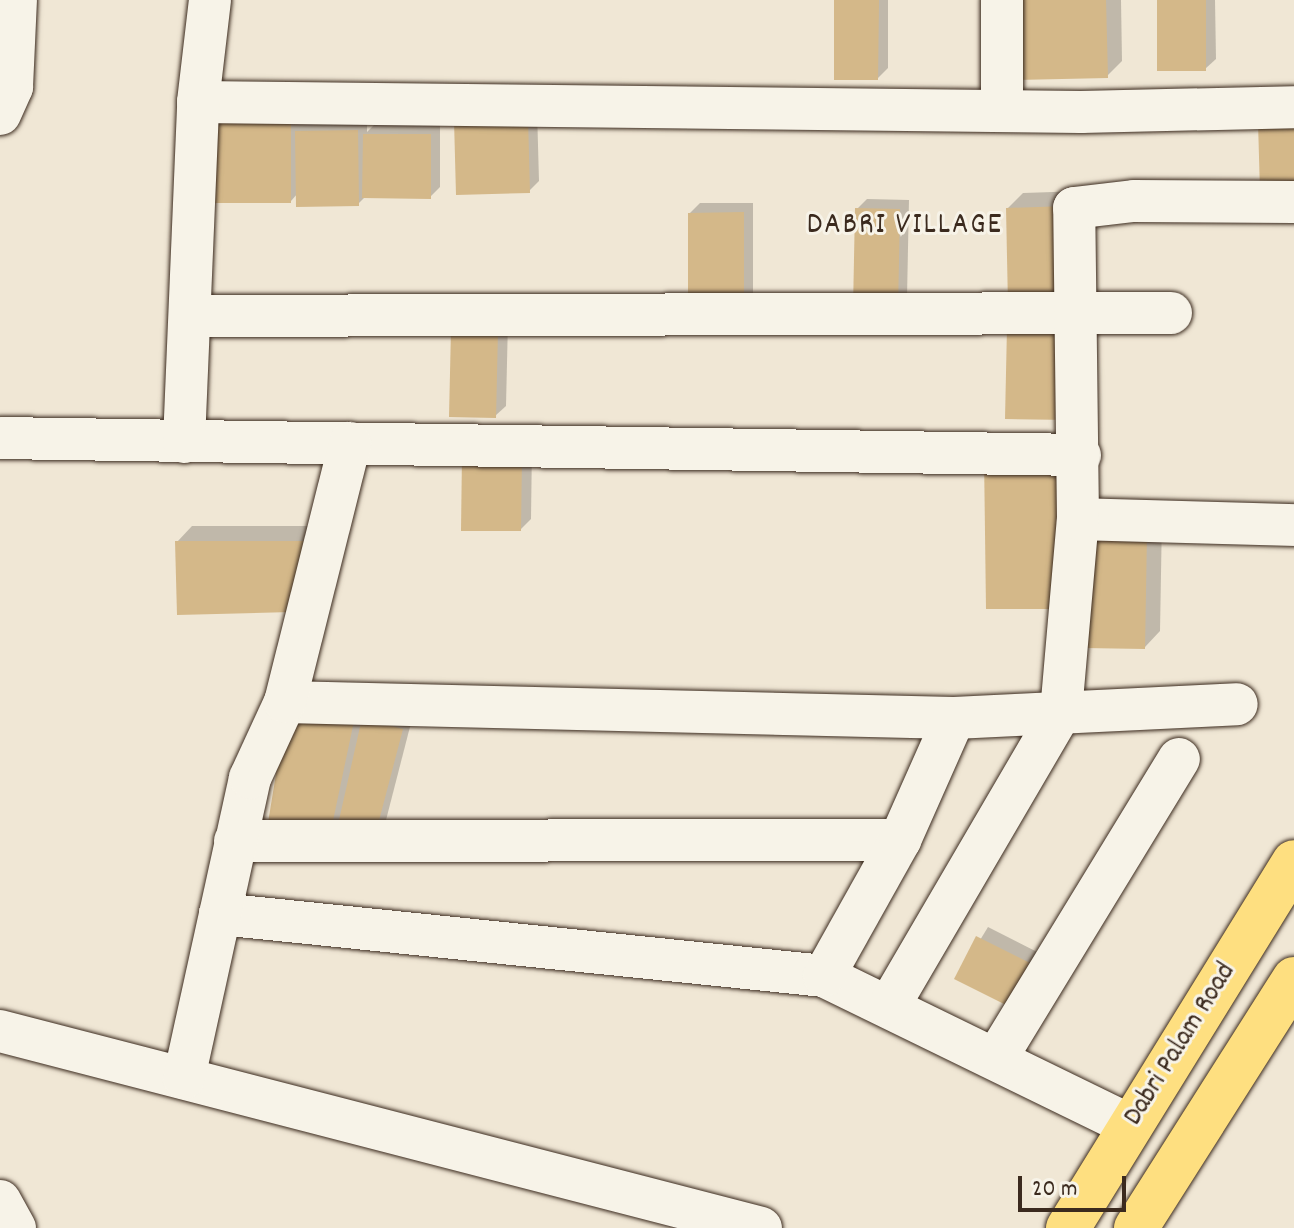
<!DOCTYPE html>
<style>
body{margin:0}
#map{position:relative;width:1294px;height:1228px;overflow:hidden;background:#f0e7d5;font-family:Dekko,sans-serif}
div>[style]{position:absolute}
.shadow>*{inset:0;background:#0003}
.building>*{inset:0;background:#d4b889}
.roads{filter:drop-shadow(0 0 2px #3b2a1e) drop-shadow(0 0 2px #3b2a1e)}
.street>*{height:42px;margin:-21px;padding:0 21px;transform-origin:21px;border-radius:21px;background:#f7f3e8}
.primary>*{height:44px;margin:-22px;padding:0 22px;transform-origin:22px;border-radius:22px;background:#fedf80}
span{translate:-50% -50%;white-space:nowrap;text-align:center;line-height:1.15;-webkit-text-stroke:6px #f7f3e8;paint-order:stroke}
.street-label{font-size:28px;color:#3b2a1e}
.neighbourhood-label{font-size:30px;color:#3b2a1e;letter-spacing:2px}
.scale{position:absolute;left:1018px;top:1176px;width:108px;height:36px;box-sizing:border-box;border:4px solid #3b2a1e;border-top:0;padding-left:10px;font-size:24px;line-height:28px;white-space:nowrap;color:#3b2a1e;-webkit-text-stroke:6px #f7f3e8;paint-order:stroke}
</style>
<div id="map">
<div class="shadow">
<i style="clip-path:polygon(836px 0,888px 0,888px 68px,878px 78px)"></i>
<i style="clip-path:polygon(1014px 0,1121px 0,1122px 61px,1107px 76px)"></i>
<i style="clip-path:polygon(1159px 0,1215px 0,1216px 59px,1205px 69px)"></i>
<i style="clip-path:polygon(537px 109px,539px 181px,529px 191px,458px 193px)"></i>
<i style="clip-path:polygon(367px 121px,367px 132px,375px 124px,440px 125px,440px 187px,430px 197px,366px 196px,358px 204px,298px 193px,291px 201px,204px 123px)"></i>
<i style="clip-path:polygon(1083px 191px,1085px 286px,1008px 208px,1023px 193px)"></i>
<i style="clip-path:polygon(867px 199px,909px 200px,907px 298px,855px 307px,857px 209px)"></i>
<i style="clip-path:polygon(700px 203px,753px 203px,753px 295px,743px 305px,690px 213px)"></i>
<i style="clip-path:polygon(463px 319px,508px 320px,506px 406px,495px 416px)"></i>
<i style="clip-path:polygon(475px 446px,532px 446px,531px 519px,521px 529px)"></i>
<i style="clip-path:polygon(1162px 517px,1160px 631px,1145px 647px,1088px 531px)"></i>
<i style="clip-path:polygon(192px 526px,322px 526px,307px 594px,177px 542px)"></i>
<i style="clip-path:polygon(289px 708px,412px 719px,385px 824px,330px 834px)"></i>
<i style="clip-path:polygon(988px 927px,1051px 959px,957px 978px)"></i>
</div>
<div class="building">
<i style="clip-path:polygon(834px 0,879px 0,878px 80px,834px 80px)"></i>
<i style="clip-path:polygon(1012px 0,1106px 0,1108px 78px,1014px 80px)"></i>
<i style="clip-path:polygon(1157px 0,1206px 0,1206px 71px,1157px 71px)"></i>
<i style="clip-path:polygon(528px 118px,530px 193px,456px 195px,454px 120px)"></i>
<i style="clip-path:polygon(291px 121px,291px 203px,203px 203px,202px 122px)"></i>
<i style="clip-path:polygon(1258px 122px,1294px 122px,1294px 191px,1260px 192px)"></i>
<i style="clip-path:polygon(358px 130px,359px 206px,296px 207px,295px 131px)"></i>
<i style="clip-path:polygon(363px 134px,431px 134px,431px 199px,362px 198px)"></i>
<i style="clip-path:polygon(1068px 206px,1071px 303px,1008px 305px,1006px 208px)"></i>
<i style="clip-path:polygon(855px 208px,900px 209px,898px 310px,853px 309px)"></i>
<i style="clip-path:polygon(744px 212px,744px 307px,688px 308px,688px 213px)"></i>
<i style="clip-path:polygon(1007px 327px,1072px 328px,1071px 420px,1005px 419px)"></i>
<i style="clip-path:polygon(451px 329px,498px 330px,496px 418px,449px 417px)"></i>
<i style="clip-path:polygon(462px 455px,522px 456px,521px 531px,461px 531px)"></i>
<i style="clip-path:polygon(1064px 455px,1065px 609px,986px 609px,984px 456px)"></i>
<i style="clip-path:polygon(1086px 530px,1147px 532px,1145px 649px,1084px 648px)"></i>
<i style="clip-path:polygon(175px 541px,308px 541px,292px 612px,177px 615px)"></i>
<i style="clip-path:polygon(287px 707px,354px 721px,330px 835px,266px 835px)"></i>
<i style="clip-path:polygon(362px 718px,403px 729px,375px 836px,335px 838px)"></i>
<i style="clip-path:polygon(976px 936px,1042px 969px,1020px 1012px,954px 979px)"></i>
</div>
<div class="roads">
<div class="street">
<i style="left:198px;top:102px;width:883px;rotate:0.65deg"></i>
<i style="left:1081px;top:112px;width:213px;rotate:-1.3deg"></i>
<i style="left:1002px;top:108px;width:108px;rotate:-90deg"></i>
<i style="left:0;top:114px;width:30px;rotate:-66deg"></i>
<i style="left:12px;top:87px;width:87px;rotate:-87.4deg"></i>
<i style="left:190px;top:316px;width:981px;rotate:-0.18deg"></i>
<i style="left:0;top:438px;width:1080px;rotate:0.9deg"></i>
<i style="left:184px;top:442px;width:340px;rotate:-87.6deg"></i>
<i style="left:198px;top:102px;width:103px;rotate:-83.3deg"></i>
<i style="left:1078px;top:519px;width:216px;rotate:1.6deg"></i>
<i style="left:285px;top:702px;width:669px;rotate:1.37deg"></i>
<i style="left:954px;top:718px;width:283px;rotate:-2.8deg"></i>
<i style="left:235px;top:841px;width:665px;rotate:-0.09deg"></i>
<i style="left:220px;top:914px;width:607px;rotate:5.86deg"></i>
<i style="left:824px;top:976px;width:340px;rotate:26deg"></i>
<i style="left:824px;top:976px;width:156px;rotate:-60.8deg"></i>
<i style="left:900px;top:840px;width:133px;rotate:-66.1deg"></i>
<i style="left:889px;top:1006px;width:341px;rotate:-59.7deg"></i>
<i style="left:1061px;top:712px;width:194px;rotate:-85deg"></i>
<i style="left:1078px;top:519px;width:311px;rotate:-90.7deg"></i>
<i style="left:1074px;top:208px;width:60px;rotate:-6.7deg"></i>
<i style="left:1134px;top:201px;width:160px;rotate:0.4deg"></i>
<i style="left:0;top:1031px;width:786px;rotate:14.51deg"></i>
<i style="left:997px;top:1057px;width:349px;rotate:-58.6deg"></i>
<i style="left:184px;top:1078px;width:307px;rotate:-77.6deg"></i>
<i style="left:250px;top:778px;width:84px;rotate:-65.3deg"></i>
<i style="left:285px;top:702px;width:267px;rotate:-75.9deg"></i>
<i style="left:0;top:1201px;width:31px;rotate:61deg"></i>
</div>
<div class="primary">
<i style="left:1068px;top:1228px;width:430px;rotate:-58.3deg"></i>
<i style="left:1136px;top:1228px;width:295px;rotate:-57.6deg"></i>
</div>
</div>
<div class="street-label">
<span style="left:1181px;top:1045px;rotate:-58deg">Dabri Palam Road</span>
</div>
<div class="neighbourhood-label">
<span style="left:905px;top:227px">DABRI VILLAGE</span>
</div>
<div class="scale">20 m</div>
</div>
